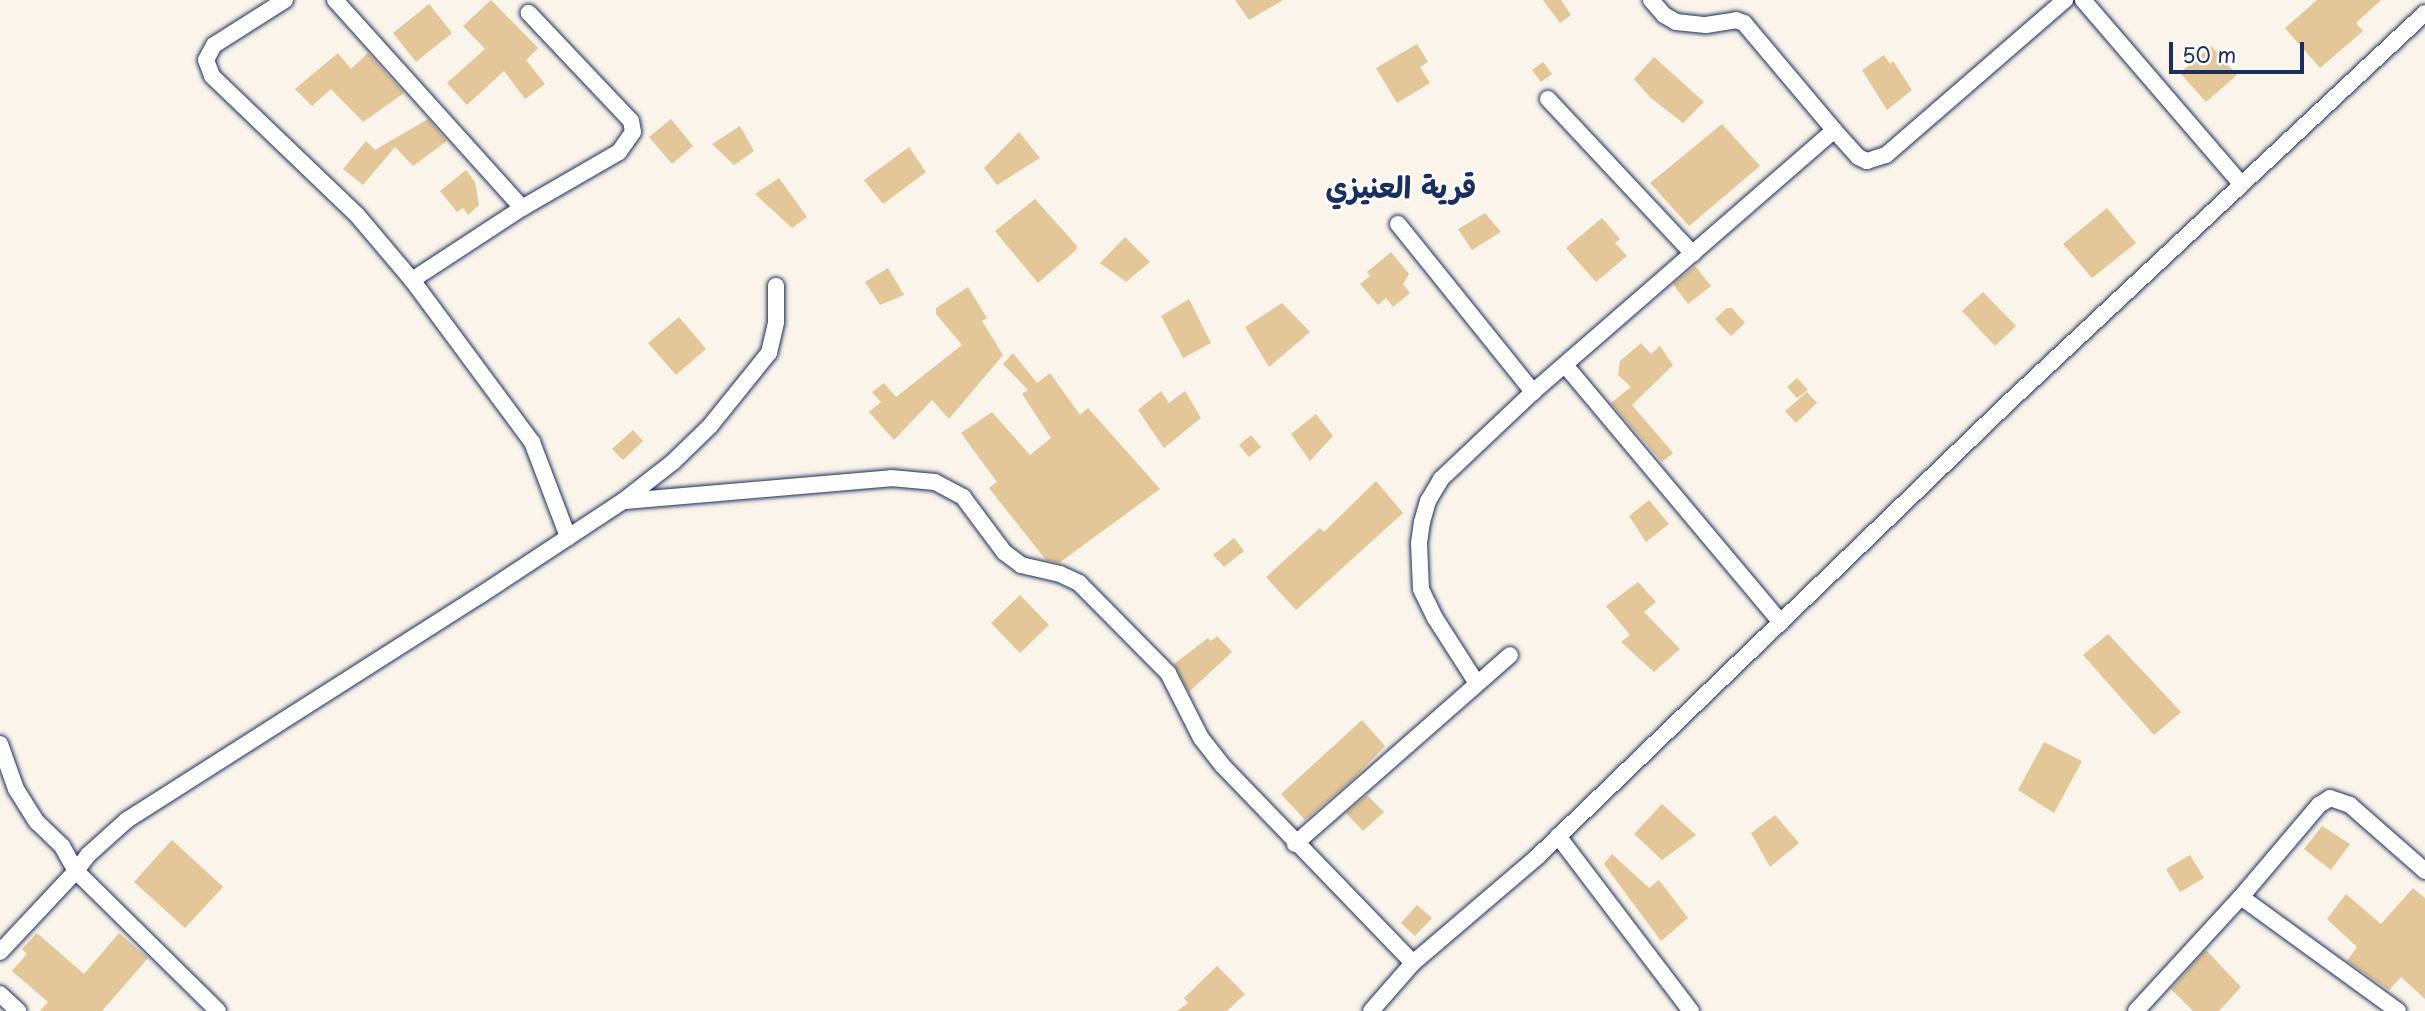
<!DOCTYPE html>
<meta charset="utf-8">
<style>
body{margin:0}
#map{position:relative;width:2425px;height:1011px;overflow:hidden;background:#faf4ea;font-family:"Playpen Sans","Playpen Sans Arabic",sans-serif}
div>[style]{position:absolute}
.building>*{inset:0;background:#e4c798}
.roads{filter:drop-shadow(0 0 2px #1b2f5e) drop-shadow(0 0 2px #1b2f5e)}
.minor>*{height:16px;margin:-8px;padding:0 8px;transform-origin:8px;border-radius:8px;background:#fff}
span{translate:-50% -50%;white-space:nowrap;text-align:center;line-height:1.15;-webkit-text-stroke:5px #fff;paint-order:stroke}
.district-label{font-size:30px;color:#1b2f5e;font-weight:700}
.scale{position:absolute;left:2169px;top:42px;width:135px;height:32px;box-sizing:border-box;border:4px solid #1b2f5e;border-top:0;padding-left:9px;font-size:21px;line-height:24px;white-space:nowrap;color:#1b2f5e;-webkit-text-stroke:5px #fff;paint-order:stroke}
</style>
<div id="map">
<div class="building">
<i style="clip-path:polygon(491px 0,538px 48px,526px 60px,545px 84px,525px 99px,504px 71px,467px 105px,447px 83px,485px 49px,463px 26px)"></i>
<i style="clip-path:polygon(1235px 0,1283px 0,1249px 20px)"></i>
<i style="clip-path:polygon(1543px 0,1561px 0,1571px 15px,1560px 23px)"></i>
<i style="clip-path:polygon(2317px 0,2381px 0,2356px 23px,2363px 31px,2320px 68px,2285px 28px)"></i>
<i style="clip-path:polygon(429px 4px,452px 33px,416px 62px,393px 33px)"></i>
<i style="clip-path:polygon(1417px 44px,1428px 62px,1420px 67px,1430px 83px,1397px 103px,1376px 68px)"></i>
<i style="clip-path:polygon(2211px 46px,2237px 75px,2206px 102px,2180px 73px)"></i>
<i style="clip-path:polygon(338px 53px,351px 69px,368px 53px,404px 93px,363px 122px,331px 89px,312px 106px,295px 89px)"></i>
<i style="clip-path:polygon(1884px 55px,1890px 64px,1893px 61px,1912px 90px,1887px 110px,1862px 70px)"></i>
<i style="clip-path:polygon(1654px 57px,1704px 102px,1683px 123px,1651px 98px,1634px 79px)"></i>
<i style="clip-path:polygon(1543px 62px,1552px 74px,1541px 82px,1532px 70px)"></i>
<i style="clip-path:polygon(428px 119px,447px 141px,413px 166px,395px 147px,363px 185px,343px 169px,366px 141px,375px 150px)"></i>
<i style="clip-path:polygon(671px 119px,693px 146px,672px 164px,649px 137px)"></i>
<i style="clip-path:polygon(1722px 124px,1760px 166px,1689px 226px,1650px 183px)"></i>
<i style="clip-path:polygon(740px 126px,754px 151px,734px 165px,712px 144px)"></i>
<i style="clip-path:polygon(1019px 132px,1040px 158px,997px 185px,984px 168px)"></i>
<i style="clip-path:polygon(909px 147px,926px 172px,883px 204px,864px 180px)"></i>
<i style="clip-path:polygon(466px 170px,475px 182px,479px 205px,468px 215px,463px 208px,457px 212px,440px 191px)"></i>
<i style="clip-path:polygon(779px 178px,807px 217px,792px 228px,755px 194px)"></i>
<i style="clip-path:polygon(1035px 199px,1077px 246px,1076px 250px,1038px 283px,995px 231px)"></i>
<i style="clip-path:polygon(2107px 208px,2136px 243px,2092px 278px,2063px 244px)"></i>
<i style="clip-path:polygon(1485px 213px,1501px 232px,1472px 250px,1458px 229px)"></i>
<i style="clip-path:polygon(1602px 218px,1620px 239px,1615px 243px,1627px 256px,1596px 282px,1566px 248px)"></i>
<i style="clip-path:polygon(1125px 237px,1150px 262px,1126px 282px,1100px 263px)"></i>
<i style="clip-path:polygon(1391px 252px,1409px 274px,1403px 284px,1410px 293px,1393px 307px,1386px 298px,1378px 305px,1360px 284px,1370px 276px,1367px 272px)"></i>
<i style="clip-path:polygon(1695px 266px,1711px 286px,1688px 304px,1673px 284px)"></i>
<i style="clip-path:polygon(888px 268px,904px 295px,880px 305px,865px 282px)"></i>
<i style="clip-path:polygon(968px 287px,987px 318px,982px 321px,1003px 355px,949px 419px,932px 400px,894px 440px,869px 412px,881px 402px,872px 392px,884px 383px,896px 397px,962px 345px,936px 314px,936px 308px)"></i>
<i style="clip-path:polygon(1983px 292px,2016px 326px,1995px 346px,1962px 311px)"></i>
<i style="clip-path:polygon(1189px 299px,1211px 343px,1183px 358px,1161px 316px)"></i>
<i style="clip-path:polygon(1282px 303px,1310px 332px,1269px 367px,1245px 327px)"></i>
<i style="clip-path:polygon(1727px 308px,1732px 308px,1745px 323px,1731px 336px,1715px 319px)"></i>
<i style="clip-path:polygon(679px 317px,706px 349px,676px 375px,648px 343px)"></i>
<i style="clip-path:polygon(1641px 343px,1651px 354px,1660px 346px,1673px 365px,1632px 405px,1673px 453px,1662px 462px,1611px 403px,1631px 387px,1618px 375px,1620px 361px)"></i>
<i style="clip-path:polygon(1013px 353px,1037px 383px,1050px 373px,1080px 415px,1088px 408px,1160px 489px,1059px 563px,1046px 560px,989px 488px,997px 482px,961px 433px,992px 412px,1030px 455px,1051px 438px,1022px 394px,1028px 390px,1003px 364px)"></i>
<i style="clip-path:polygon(1797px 378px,1808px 390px,1797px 398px,1787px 387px)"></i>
<i style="clip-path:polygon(1161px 391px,1169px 403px,1185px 391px,1201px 418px,1164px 448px,1138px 410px)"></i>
<i style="clip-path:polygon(1807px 392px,1817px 403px,1796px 423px,1785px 411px)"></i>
<i style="clip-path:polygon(1316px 414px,1333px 436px,1310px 461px,1291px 434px)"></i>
<i style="clip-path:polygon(633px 430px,643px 441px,623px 460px,612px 449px)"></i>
<i style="clip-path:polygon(1251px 435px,1261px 447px,1249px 457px,1239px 445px)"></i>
<i style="clip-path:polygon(1376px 481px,1403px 513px,1296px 610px,1266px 577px,1320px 528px,1324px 532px)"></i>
<i style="clip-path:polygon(1649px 500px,1669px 524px,1646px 542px,1629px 516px)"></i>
<i style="clip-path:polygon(1234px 538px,1244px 551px,1224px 567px,1213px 555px)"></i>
<i style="clip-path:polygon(1638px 582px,1656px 602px,1644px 612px,1680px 649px,1654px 672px,1621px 642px,1630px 635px,1606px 606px)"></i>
<i style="clip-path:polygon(1020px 595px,1049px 625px,1020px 653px,991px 623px)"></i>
<i style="clip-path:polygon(2108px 634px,2181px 712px,2154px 735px,2083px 655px)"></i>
<i style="clip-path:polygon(1217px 636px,1232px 652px,1189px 692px,1174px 664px,1208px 638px,1211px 641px)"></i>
<i style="clip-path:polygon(1362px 720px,1385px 746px,1353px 779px,1305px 820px,1281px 794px)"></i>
<i style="clip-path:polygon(2044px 742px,2082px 761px,2054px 813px,2018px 790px)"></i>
<i style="clip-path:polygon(1367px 795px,1384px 812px,1363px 831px,1346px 813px)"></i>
<i style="clip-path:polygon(1662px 804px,1696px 835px,1662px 860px,1634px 834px)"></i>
<i style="clip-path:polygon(1775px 815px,1799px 843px,1770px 867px,1751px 833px)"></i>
<i style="clip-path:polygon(2322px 826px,2350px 844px,2331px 870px,2304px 849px)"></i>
<i style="clip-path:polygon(172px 840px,223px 887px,185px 928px,134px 882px)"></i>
<i style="clip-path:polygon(1612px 854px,1649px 888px,1659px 880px,1688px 918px,1661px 941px,1604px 864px)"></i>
<i style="clip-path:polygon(2190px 855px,2204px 878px,2180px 892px,2166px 869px)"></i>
<i style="clip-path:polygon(2413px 888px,2425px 898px,2425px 999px,2401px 977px,2389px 990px,2347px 961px,2357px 947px,2327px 919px,2346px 894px,2381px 924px)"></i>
<i style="clip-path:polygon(1417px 905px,1432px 918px,1415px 936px,1401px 923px)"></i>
<i style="clip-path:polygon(37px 933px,84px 974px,119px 933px,148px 958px,102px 1011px,40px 1011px,48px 1002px,12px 971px,27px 954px,22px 949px)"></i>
<i style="clip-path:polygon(2206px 950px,2241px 987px,2219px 1011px,2193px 1011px,2171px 989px)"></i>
<i style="clip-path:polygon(1217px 966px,1245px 994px,1227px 1011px,1177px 1011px,1188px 1003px,1184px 998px)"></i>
</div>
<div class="roads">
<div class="minor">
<i style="left:285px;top:0;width:84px;rotate:147.6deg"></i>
<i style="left:214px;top:45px;width:17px;rotate:118deg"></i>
<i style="left:206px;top:60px;width:17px;rotate:69deg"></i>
<i style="left:212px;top:76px;width:201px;rotate:43.8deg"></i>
<i style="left:357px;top:215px;width:85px;rotate:49.8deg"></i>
<i style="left:412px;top:280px;width:202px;rotate:53.5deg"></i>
<i style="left:532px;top:442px;width:102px;rotate:69.2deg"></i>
<i style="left:335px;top:0;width:280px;rotate:48deg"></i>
<i style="left:522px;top:208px;width:112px;rotate:-30deg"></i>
<i style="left:619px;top:152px;width:24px;rotate:-55deg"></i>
<i style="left:633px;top:132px;width:11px;rotate:-100deg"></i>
<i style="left:631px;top:121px;width:149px;rotate:-133.4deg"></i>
<i style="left:1651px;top:0;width:20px;rotate:49deg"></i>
<i style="left:1664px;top:15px;width:14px;rotate:30deg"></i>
<i style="left:1676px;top:22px;width:30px;rotate:6deg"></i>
<i style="left:1706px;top:25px;width:30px;rotate:-9deg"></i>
<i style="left:1736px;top:20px;width:9px;rotate:21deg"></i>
<i style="left:1744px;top:23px;width:140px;rotate:49.9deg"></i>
<i style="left:1834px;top:130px;width:36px;rotate:48deg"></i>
<i style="left:1858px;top:157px;width:10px;rotate:24deg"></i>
<i style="left:1867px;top:161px;width:20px;rotate:-18deg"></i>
<i style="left:1886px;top:155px;width:237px;rotate:-40.9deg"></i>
<i style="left:2083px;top:0;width:243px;rotate:49.3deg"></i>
<i style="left:1548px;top:99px;width:212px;rotate:46.9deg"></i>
<i style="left:1398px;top:224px;width:216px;rotate:51.2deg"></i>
<i style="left:412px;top:280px;width:131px;rotate:-33.2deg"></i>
<i style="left:1565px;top:365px;width:336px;rotate:50deg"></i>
<i style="left:625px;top:501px;width:267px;rotate:-4.9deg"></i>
<i style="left:891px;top:478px;width:44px;rotate:5.2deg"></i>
<i style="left:935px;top:482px;width:32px;rotate:28deg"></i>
<i style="left:963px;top:497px;width:69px;rotate:53.3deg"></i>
<i style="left:1004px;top:552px;width:21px;rotate:37deg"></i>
<i style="left:1021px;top:565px;width:40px;rotate:13deg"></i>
<i style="left:1060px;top:574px;width:21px;rotate:25deg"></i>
<i style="left:1079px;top:583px;width:127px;rotate:45.3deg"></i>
<i style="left:1168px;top:673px;width:73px;rotate:63.1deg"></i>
<i style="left:1201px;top:738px;width:34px;rotate:52deg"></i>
<i style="left:1222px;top:765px;width:275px;rotate:46deg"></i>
<i style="left:1476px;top:682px;width:76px;rotate:-122.6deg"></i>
<i style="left:1435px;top:618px;width:32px;rotate:-116deg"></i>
<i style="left:1421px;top:589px;width:46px;rotate:-92.5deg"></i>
<i style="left:1419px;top:543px;width:21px;rotate:-82deg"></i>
<i style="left:1422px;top:522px;width:22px;rotate:-74deg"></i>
<i style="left:1428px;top:501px;width:26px;rotate:-59deg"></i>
<i style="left:1441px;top:479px;width:127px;rotate:-43.4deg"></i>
<i style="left:1533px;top:392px;width:399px;rotate:-41deg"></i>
<i style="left:0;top:744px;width:48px;rotate:70.4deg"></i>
<i style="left:16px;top:789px;width:39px;rotate:58deg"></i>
<i style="left:37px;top:822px;width:35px;rotate:44deg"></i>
<i style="left:62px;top:846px;width:29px;rotate:61deg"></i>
<i style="left:76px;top:871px;width:20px;rotate:-53deg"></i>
<i style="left:88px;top:855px;width:52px;rotate:-41.9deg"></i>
<i style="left:127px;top:820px;width:417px;rotate:-32.5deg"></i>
<i style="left:479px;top:596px;width:173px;rotate:-33.4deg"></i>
<i style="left:623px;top:501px;width:63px;rotate:-38deg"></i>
<i style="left:673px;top:462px;width:52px;rotate:-44.2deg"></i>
<i style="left:710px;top:426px;width:94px;rotate:-51.1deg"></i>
<i style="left:769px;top:353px;width:32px;rotate:-77deg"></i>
<i style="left:776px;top:322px;width:36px;rotate:-90deg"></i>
<i style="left:1558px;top:836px;width:220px;rotate:52.8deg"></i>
<i style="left:1295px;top:844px;width:286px;rotate:-41.3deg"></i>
<i style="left:2241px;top:897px;width:194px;rotate:36deg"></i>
<i style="left:0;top:952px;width:111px;rotate:-46.8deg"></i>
<i style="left:76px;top:871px;width:199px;rotate:44.6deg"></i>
<i style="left:0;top:994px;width:25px;rotate:43deg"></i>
<i style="left:1371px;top:1011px;width:64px;rotate:-48.8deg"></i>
<i style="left:1413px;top:963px;width:163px;rotate:-40.5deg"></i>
<i style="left:1537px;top:857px;width:653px;rotate:-43.94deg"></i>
<i style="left:2007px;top:404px;width:572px;rotate:-43.09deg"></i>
<i style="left:2136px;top:1011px;width:155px;rotate:-47.4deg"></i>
<i style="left:2241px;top:897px;width:121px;rotate:-49.7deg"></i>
<i style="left:2319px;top:805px;width:13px;rotate:-32deg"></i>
<i style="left:2330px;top:798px;width:21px;rotate:19deg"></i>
<i style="left:2350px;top:805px;width:100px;rotate:41.3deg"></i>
</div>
</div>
<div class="district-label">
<span style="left:1401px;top:186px">قرية العنيزي</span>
</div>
<div class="scale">50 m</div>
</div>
